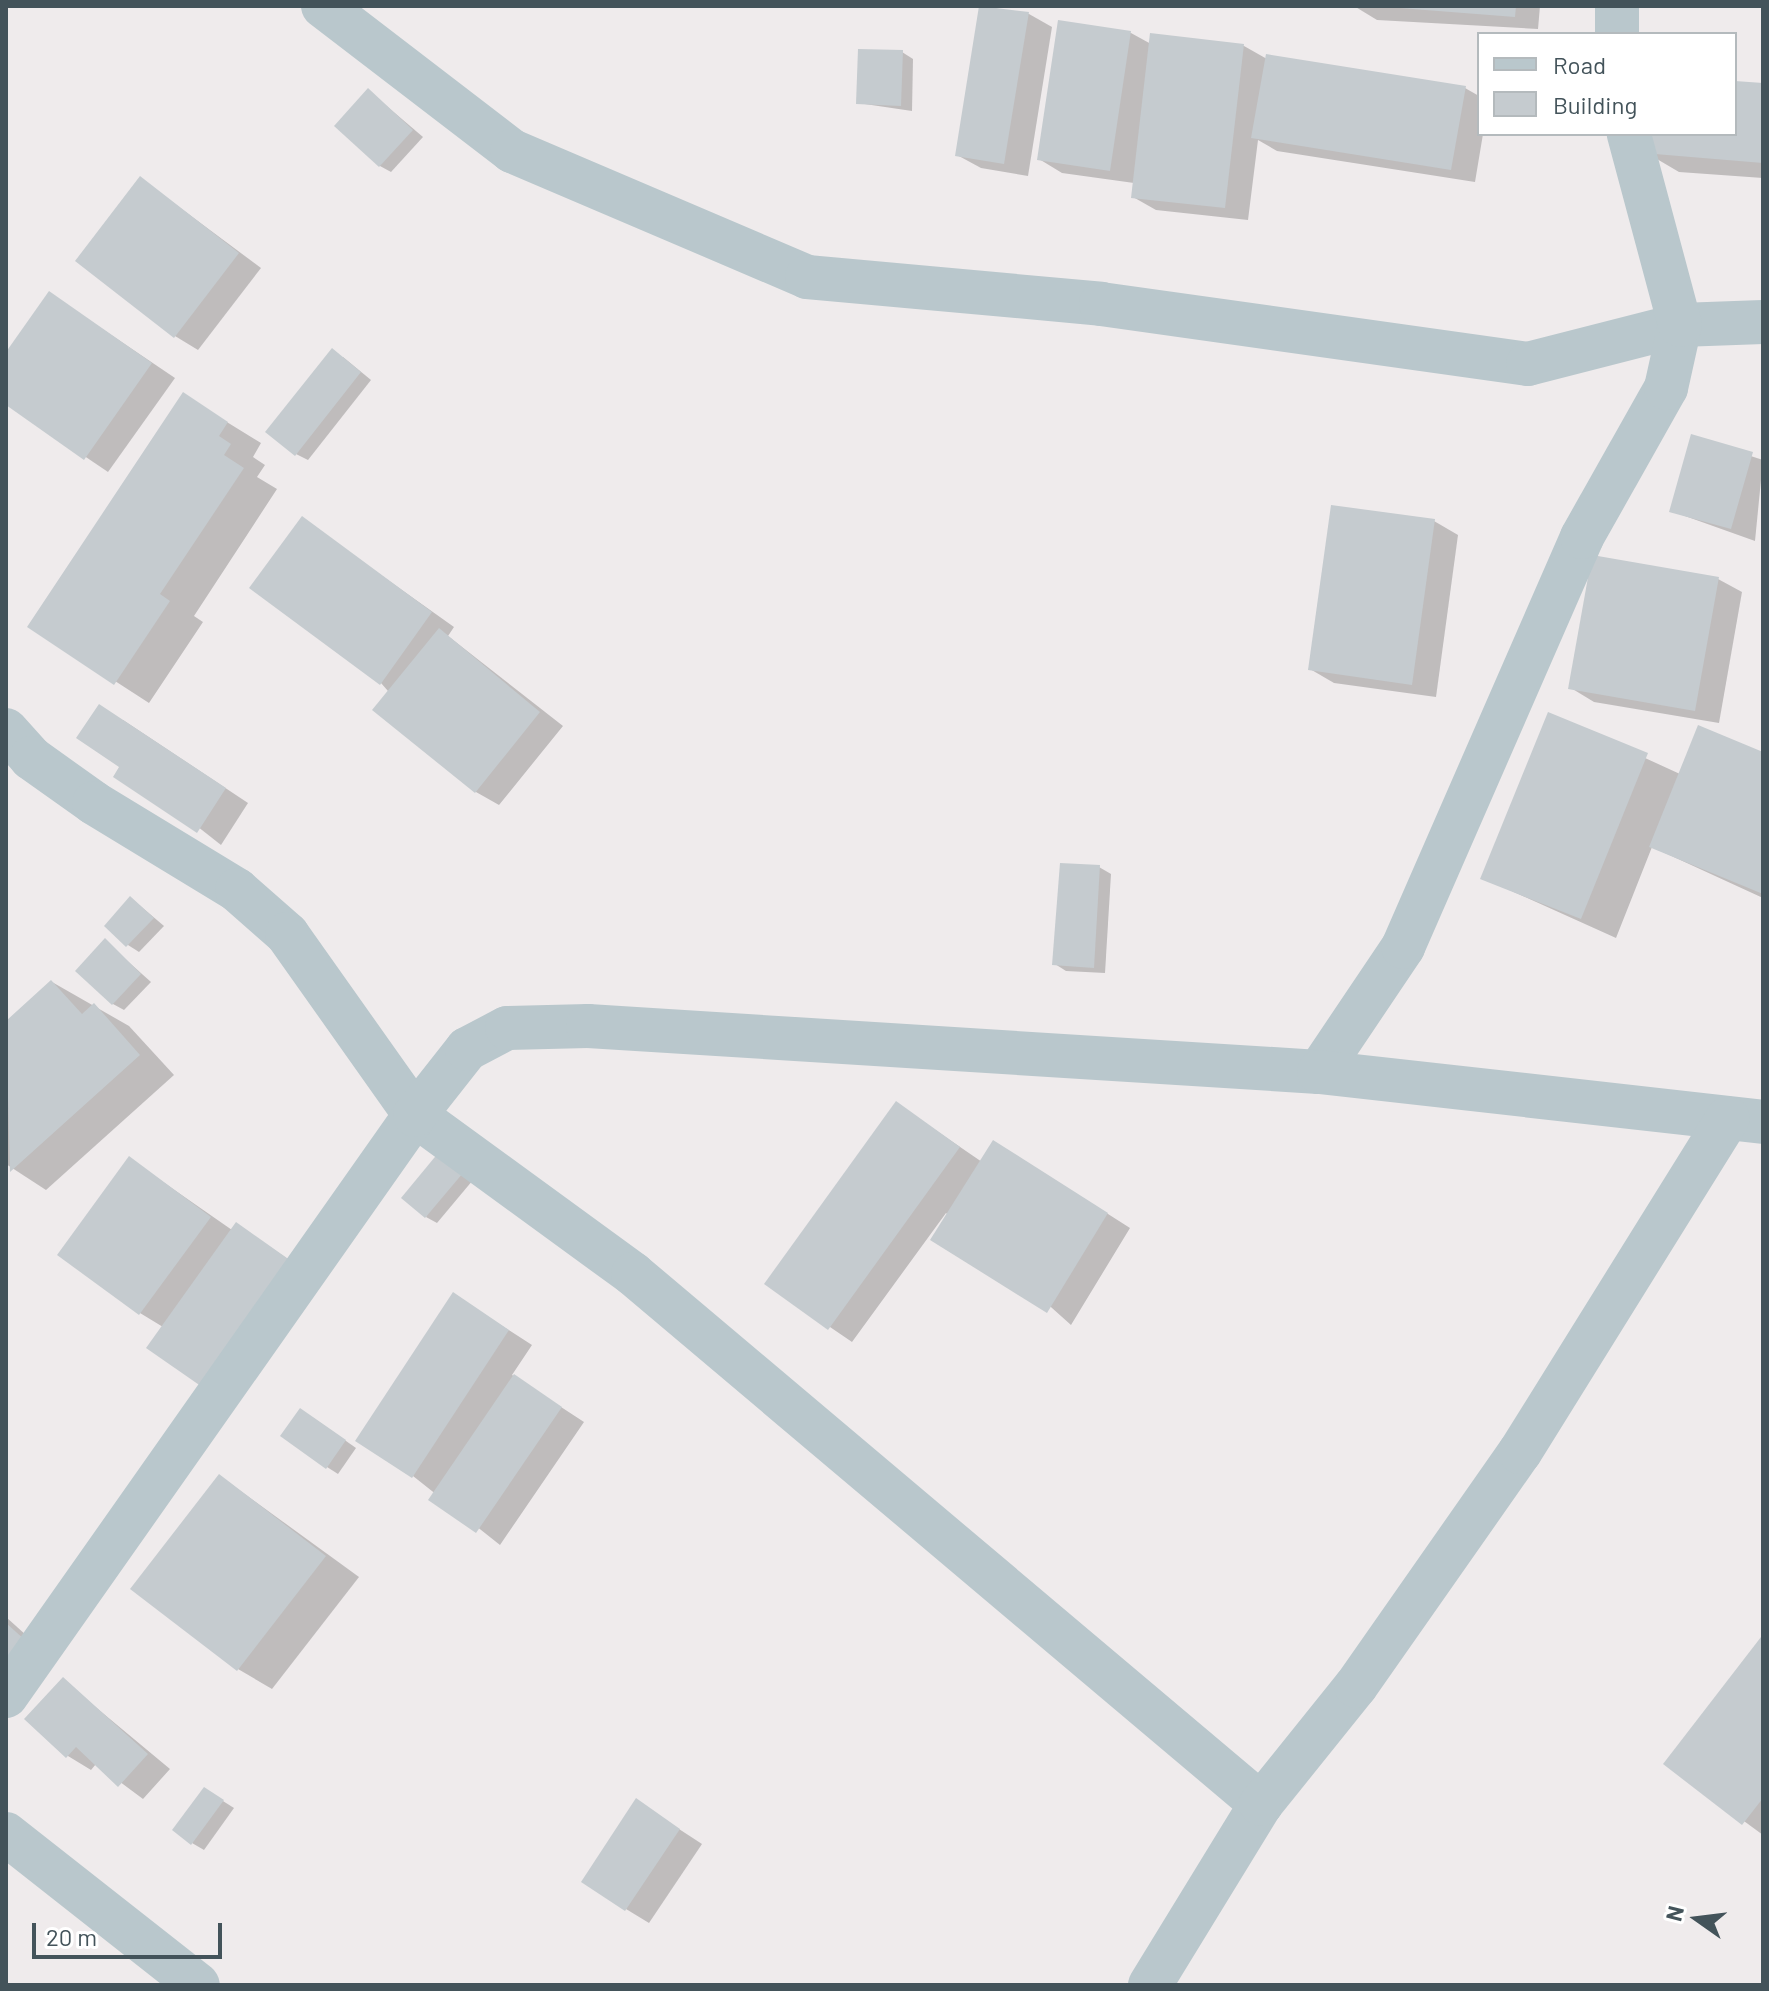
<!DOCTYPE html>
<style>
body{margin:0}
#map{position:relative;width:1769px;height:1991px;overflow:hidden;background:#efebec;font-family:Barlow,sans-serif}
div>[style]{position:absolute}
.shadow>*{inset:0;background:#0003}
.building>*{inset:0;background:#c5cbcf}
.minor>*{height:44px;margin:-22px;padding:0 22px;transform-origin:22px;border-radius:22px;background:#b9c7cc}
span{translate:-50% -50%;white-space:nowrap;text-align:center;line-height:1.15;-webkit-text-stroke:6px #fff;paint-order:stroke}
.frame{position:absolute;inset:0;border:8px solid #43535a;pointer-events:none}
.legend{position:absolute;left:1477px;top:32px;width:260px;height:104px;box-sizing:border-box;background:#fff;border:2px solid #b4babd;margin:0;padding:10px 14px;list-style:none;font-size:24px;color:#43535a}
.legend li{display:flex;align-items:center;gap:16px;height:40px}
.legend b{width:40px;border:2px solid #b4babd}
.north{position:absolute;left:1657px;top:1879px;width:80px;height:80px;-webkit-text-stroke:6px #fff;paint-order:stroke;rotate:284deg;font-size:22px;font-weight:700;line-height:32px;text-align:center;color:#43535a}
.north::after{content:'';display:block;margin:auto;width:28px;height:36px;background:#43535a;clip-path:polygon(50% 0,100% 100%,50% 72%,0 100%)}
.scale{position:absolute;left:32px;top:1923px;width:190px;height:36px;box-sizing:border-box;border:4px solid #43535a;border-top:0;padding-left:10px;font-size:24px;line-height:28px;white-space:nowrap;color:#43535a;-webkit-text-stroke:6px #fff;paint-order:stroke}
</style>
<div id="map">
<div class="shadow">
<i style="clip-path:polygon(981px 6px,1029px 14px,1052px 27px,1028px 176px,981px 168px,957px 155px)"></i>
<i style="clip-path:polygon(1354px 6px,1540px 6px,1538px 29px,1377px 20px)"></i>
<i style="clip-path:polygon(1059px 22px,1131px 33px,1151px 44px,1152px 36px,1244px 46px,1267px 59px,1465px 88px,1479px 96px,1483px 134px,1475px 182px,1277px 151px,1258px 140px,1248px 220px,1156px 210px,1133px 197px,1134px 183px,1062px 173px,1039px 159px)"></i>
<i style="clip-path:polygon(902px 52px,913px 59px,912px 111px,858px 103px)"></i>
<i style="clip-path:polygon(1735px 83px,1763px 85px,1763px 178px,1679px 172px,1645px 152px,1735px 134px)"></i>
<i style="clip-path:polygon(369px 91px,423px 137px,391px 172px,380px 166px)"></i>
<i style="clip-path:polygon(140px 178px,261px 268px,198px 350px,175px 336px)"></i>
<i style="clip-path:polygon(49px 293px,175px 378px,108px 472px,6px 403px,6px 356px)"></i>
<i style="clip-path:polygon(343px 357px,371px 380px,308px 460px,296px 454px)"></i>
<i style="clip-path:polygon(183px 395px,261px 443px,253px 457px,265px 465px,257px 477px,277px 489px,194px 616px,203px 622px,149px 703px,30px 626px)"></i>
<i style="clip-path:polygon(1692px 437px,1763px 460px,1755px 541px,1671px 511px)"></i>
<i style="clip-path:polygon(302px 519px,454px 627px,448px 636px,563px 726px,499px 805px,476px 792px,381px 683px)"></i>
<i style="clip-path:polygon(1434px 521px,1458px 535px,1436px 697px,1334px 683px,1310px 669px)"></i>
<i style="clip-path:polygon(1718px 579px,1742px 592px,1719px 723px,1594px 702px,1571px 688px)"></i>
<i style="clip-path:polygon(1549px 714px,1680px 774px,1763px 754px,1763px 898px,1652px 847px,1616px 938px,1483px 878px)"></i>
<i style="clip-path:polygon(123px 720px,248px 803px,221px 845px,122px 767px)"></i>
<i style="clip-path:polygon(1099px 867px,1111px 874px,1105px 973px,1066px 971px,1055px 964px)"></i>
<i style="clip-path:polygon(131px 898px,164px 926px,139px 952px,128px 945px)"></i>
<i style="clip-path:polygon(105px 941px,151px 982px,124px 1010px,113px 1004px)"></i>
<i style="clip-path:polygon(52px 982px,129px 1026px,174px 1075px,46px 1190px,6px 1164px,6px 1023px)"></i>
<i style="clip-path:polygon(896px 1103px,982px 1162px,1017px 1156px,1130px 1228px,1071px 1325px,946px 1213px,852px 1342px,767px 1284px)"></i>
<i style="clip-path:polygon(130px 1159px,232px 1230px,236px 1224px,316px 1278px,163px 1327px,140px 1313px)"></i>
<i style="clip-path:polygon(451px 1161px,473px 1180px,437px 1223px,426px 1217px)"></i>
<i style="clip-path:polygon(454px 1295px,532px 1345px,512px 1375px,584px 1422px,500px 1545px,413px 1476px)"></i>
<i style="clip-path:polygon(312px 1417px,356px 1448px,338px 1474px,327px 1467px)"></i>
<i style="clip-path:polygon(220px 1476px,359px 1577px,272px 1689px,238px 1669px)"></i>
<i style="clip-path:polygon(6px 1617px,47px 1654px,6px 1684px)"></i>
<i style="clip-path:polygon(1761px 1640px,1763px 1641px,1763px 1835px,1666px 1764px)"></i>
<i style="clip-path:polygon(63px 1680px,170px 1769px,143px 1799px,96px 1764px,91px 1770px,68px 1756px)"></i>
<i style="clip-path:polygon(215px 1796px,234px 1808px,204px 1850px,192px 1843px)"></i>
<i style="clip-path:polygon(636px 1801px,702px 1844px,649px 1923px,626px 1909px)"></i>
</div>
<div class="building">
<i style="clip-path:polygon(979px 6px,1029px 12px,1004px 164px,955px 156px)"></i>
<i style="clip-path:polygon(1374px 6px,1516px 6px,1515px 17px)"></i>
<i style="clip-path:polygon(1058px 20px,1131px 31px,1110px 171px,1037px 160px)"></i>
<i style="clip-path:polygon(1150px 33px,1244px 44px,1225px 208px,1131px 198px)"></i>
<i style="clip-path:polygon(858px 49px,903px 50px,901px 106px,856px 104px)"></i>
<i style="clip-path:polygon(1266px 54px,1466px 86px,1451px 170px,1251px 138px)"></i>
<i style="clip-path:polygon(1735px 81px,1763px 83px,1763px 163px,1643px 153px,1644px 134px,1735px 134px)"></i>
<i style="clip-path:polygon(368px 88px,413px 130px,379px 167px,334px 126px)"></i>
<i style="clip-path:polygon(140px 176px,239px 253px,174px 338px,75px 261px)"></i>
<i style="clip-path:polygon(49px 291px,152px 363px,84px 460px,6px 405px,6px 352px)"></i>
<i style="clip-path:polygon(332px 348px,361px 372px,295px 456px,265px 432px)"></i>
<i style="clip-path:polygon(183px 392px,228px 422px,219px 436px,231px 444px,224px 455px,244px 468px,160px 594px,170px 601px,114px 685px,27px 627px)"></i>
<i style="clip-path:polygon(1691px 434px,1753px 452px,1731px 529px,1669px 512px)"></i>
<i style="clip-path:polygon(1331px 505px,1435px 519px,1412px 685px,1308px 670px)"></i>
<i style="clip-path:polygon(302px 516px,432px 612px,380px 685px,249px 588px)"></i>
<i style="clip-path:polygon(1592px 555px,1719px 577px,1695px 711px,1568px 689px)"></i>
<i style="clip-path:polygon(439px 628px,540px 712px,475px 793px,372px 710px)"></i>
<i style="clip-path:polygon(99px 704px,226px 788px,197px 833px,113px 777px,119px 767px,76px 738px)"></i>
<i style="clip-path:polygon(1548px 712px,1648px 753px,1581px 919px,1480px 879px)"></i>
<i style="clip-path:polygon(1698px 725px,1763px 752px,1763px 894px,1649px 847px)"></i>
<i style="clip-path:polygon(1060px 863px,1100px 865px,1094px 968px,1052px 965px)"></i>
<i style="clip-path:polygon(130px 896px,154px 918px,126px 947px,104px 926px)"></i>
<i style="clip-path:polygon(105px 938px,141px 974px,112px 1005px,75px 971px)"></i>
<i style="clip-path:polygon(51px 980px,82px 1014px,94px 1003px,140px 1055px,10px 1172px,6px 1021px)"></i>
<i style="clip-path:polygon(896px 1101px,960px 1147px,828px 1330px,764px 1284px)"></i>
<i style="clip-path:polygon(993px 1140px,1108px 1213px,1047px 1313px,930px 1240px)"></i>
<i style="clip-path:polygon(439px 1152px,463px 1173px,425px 1218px,401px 1198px)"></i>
<i style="clip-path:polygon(129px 1156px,211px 1217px,139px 1315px,57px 1255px)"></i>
<i style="clip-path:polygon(236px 1222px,294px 1263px,205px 1389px,146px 1348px)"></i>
<i style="clip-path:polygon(453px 1292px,509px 1330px,412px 1478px,355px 1441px)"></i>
<i style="clip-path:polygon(514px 1374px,562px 1407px,476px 1533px,428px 1500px)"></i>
<i style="clip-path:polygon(300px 1408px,346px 1440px,326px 1469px,280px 1436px)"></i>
<i style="clip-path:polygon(219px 1474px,326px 1556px,237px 1671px,130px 1589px)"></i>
<i style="clip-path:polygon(6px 1623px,25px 1640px,6px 1660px)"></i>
<i style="clip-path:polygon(1761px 1637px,1763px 1798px,1742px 1825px,1663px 1764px)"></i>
<i style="clip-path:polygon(63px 1677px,148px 1754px,118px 1787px,76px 1747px,66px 1758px,24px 1719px)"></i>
<i style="clip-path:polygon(204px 1787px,224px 1800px,191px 1845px,172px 1830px)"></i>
<i style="clip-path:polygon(636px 1798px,680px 1829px,625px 1911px,581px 1882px)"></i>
</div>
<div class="minor">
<i style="left:323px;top:6px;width:238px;rotate:37.5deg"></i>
<i style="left:512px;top:151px;width:321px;rotate:23.1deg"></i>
<i style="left:807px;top:277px;width:295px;rotate:5.2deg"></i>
<i style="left:1101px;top:304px;width:431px;rotate:8deg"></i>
<i style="left:1528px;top:364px;width:157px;rotate:-14.4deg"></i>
<i style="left:1680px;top:325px;width:83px;rotate:-2.1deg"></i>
<i style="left:1617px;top:6px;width:28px;rotate:90deg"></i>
<i style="left:6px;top:730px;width:38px;rotate:48deg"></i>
<i style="left:31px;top:758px;width:77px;rotate:35.5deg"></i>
<i style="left:94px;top:803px;width:167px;rotate:31.3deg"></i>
<i style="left:237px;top:890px;width:67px;rotate:41.3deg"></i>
<i style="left:287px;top:934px;width:222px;rotate:54.7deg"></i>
<i style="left:415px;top:1115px;width:270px;rotate:36.1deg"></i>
<i style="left:633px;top:1274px;width:822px;rotate:40.16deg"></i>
<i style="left:1319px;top:1072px;width:151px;rotate:-56.1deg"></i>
<i style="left:1403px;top:947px;width:447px;rotate:-66.4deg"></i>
<i style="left:1582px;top:537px;width:171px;rotate:-60.6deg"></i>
<i style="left:1666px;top:388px;width:65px;rotate:-77.5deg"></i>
<i style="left:1680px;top:325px;width:198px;rotate:-105deg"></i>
<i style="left:6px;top:1696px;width:711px;rotate:-54.86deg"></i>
<i style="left:415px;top:1115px;width:84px;rotate:-51.8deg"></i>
<i style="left:467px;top:1049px;width:45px;rotate:-27.7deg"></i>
<i style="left:507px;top:1028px;width:81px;rotate:-1.4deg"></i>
<i style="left:588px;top:1026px;width:732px;rotate:3.6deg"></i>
<i style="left:1319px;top:1072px;width:447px;rotate:6.4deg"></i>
<i style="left:6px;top:1834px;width:244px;rotate:38.2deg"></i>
<i style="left:1150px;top:1985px;width:212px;rotate:-58.5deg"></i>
<i style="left:1261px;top:1804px;width:151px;rotate:-51.2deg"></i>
<i style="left:1356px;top:1686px;width:286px;rotate:-55deg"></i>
<i style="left:1520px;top:1452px;width:393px;rotate:-58.1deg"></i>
</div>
<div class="frame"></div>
<ul class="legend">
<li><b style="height:10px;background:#b9c7cc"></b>Road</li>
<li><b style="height:22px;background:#c5cbcf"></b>Building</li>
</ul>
<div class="north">N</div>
<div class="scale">20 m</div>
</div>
